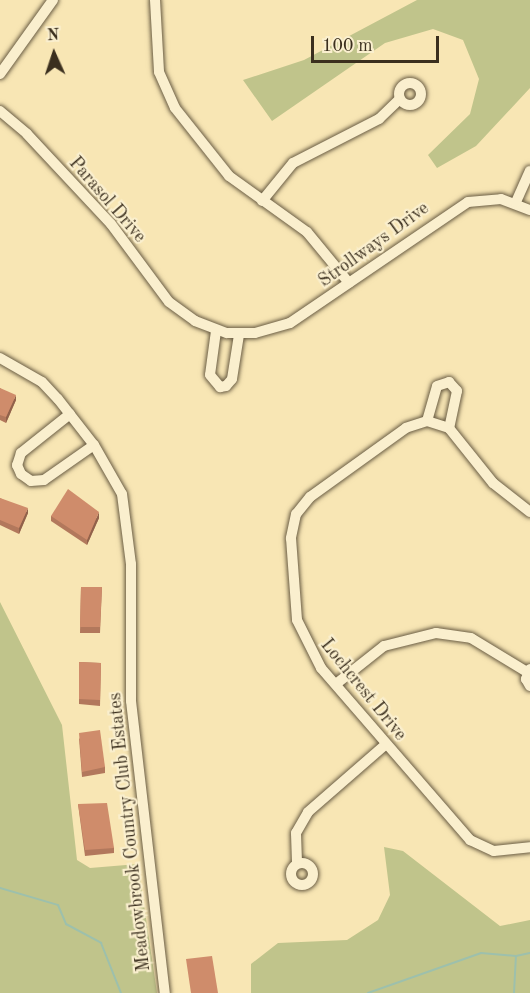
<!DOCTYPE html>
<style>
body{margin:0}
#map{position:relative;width:530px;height:993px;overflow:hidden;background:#f8e6b4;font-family:"Old Standard TT",serif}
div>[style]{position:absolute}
.green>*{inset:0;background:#c0c48b}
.stream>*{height:2px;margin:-1px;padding:0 1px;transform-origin:1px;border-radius:1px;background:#9dc0ac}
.roads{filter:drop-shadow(0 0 2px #6a5d44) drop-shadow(0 0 2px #6a5d44)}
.minor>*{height:10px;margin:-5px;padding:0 5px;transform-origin:5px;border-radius:5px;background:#faefce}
.minor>.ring{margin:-5px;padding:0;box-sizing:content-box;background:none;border:10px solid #faefce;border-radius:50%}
.wall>*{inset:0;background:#b2785c}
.shaded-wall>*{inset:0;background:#91624b}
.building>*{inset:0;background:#cf8c6b}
span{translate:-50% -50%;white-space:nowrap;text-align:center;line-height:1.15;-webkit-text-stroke:4.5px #faefce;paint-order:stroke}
.street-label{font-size:18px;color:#3b2f1e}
.north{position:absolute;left:24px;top:24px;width:60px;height:60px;-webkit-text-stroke:4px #faefce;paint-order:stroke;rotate:357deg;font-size:16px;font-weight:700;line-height:24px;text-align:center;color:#3b2f1e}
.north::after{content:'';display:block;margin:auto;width:21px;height:27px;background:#3b2f1e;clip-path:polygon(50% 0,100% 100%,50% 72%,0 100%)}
.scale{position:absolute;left:311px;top:36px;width:128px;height:27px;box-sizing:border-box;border:3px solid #3b2f1e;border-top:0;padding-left:8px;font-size:18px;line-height:21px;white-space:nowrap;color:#3b2f1e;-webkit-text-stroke:4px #faefce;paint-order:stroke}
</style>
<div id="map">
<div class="green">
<i style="clip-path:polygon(417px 0,530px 0,530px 88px,476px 146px,437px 168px,428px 155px,470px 114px,479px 79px,463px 40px,433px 29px,385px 43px,272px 121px,243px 80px,304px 60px)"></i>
<i style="clip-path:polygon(0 602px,62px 725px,77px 860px,90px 868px,138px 864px,157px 993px,0 993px)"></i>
<i style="clip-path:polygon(384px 847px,403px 851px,500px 926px,530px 920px,530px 993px,251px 993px,251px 964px,278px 943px,347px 940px,378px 920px,390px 895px)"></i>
</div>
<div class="stream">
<i style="left:0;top:888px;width:60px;rotate:16.3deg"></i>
<i style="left:58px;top:905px;width:21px;rotate:67deg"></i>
<i style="left:66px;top:924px;width:40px;rotate:28deg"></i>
<i style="left:101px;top:943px;width:54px;rotate:68.2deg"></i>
<i style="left:368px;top:993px;width:120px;rotate:-19.5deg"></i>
<i style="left:481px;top:953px;width:35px;rotate:5deg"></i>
<i style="left:516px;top:956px;width:14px;rotate:-12deg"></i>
<i style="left:514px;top:993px;width:36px;rotate:-87deg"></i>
</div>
<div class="roads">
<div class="minor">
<i style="left:155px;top:0;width:72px;rotate:86.8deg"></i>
<i style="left:159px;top:72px;width:39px;rotate:66deg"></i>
<i style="left:175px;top:108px;width:87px;rotate:51.5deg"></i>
<i style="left:229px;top:176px;width:96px;rotate:35.7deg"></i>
<i style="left:307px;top:232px;width:66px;rotate:50.5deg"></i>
<i style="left:0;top:74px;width:91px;rotate:-54.4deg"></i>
<i class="ring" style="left:399px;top:83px;width:12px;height:12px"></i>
<i style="left:0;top:111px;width:35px;rotate:40deg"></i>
<i style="left:27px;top:134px;width:123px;rotate:47deg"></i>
<i style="left:111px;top:224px;width:97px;rotate:53.4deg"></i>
<i style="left:169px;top:302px;width:32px;rotate:36deg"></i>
<i style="left:195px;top:321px;width:34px;rotate:21deg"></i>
<i style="left:227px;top:333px;width:28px"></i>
<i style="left:255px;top:333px;width:36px;rotate:-16deg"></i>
<i style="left:290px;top:323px;width:215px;rotate:-34.2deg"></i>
<i style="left:468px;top:202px;width:33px;rotate:-5deg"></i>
<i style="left:501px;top:199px;width:31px;rotate:21deg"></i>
<i style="left:262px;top:201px;width:49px;rotate:-50.8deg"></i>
<i style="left:293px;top:163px;width:97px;rotate:-27.1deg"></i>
<i style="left:379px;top:119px;width:29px;rotate:-44deg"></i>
<i style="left:516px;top:202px;width:34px;rotate:-66deg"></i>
<i style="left:216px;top:331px;width:44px;rotate:97.8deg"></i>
<i style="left:210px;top:375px;width:16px;rotate:50deg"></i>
<i style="left:220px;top:387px;width:6px;rotate:-9deg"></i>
<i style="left:226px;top:386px;width:9px;rotate:-49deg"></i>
<i style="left:232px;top:379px;width:45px;rotate:-81deg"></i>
<i style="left:0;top:358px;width:48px;rotate:29.7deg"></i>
<i style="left:42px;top:382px;width:23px;rotate:47deg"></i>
<i style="left:58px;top:399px;width:58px;rotate:52deg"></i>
<i style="left:94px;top:445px;width:56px;rotate:60.3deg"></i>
<i style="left:122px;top:494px;width:71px;rotate:82.7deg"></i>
<i style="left:131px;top:564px;width:137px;rotate:90deg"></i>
<i style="left:131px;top:701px;width:294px;rotate:83.4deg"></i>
<i style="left:70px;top:414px;width:63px;rotate:141.5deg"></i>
<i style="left:21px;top:453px;width:13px;rotate:108deg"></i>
<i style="left:17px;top:465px;width:10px;rotate:66deg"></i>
<i style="left:21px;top:474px;width:12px;rotate:35deg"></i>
<i style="left:31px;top:481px;width:13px;rotate:-4deg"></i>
<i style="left:44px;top:480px;width:61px;rotate:-35deg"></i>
<i style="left:427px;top:421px;width:36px;rotate:-74deg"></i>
<i style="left:437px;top:386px;width:13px;rotate:-18deg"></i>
<i style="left:449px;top:382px;width:12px;rotate:48deg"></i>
<i style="left:457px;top:391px;width:38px;rotate:102deg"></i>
<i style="left:530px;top:512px;width:47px;rotate:-141.9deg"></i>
<i style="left:493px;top:483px;width:70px;rotate:-128.7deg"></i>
<i style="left:449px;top:428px;width:23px;rotate:-162deg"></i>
<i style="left:427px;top:421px;width:22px;rotate:162deg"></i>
<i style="left:406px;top:428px;width:118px;rotate:144.3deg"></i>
<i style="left:310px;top:497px;width:22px;rotate:129deg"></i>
<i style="left:296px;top:514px;width:25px;rotate:102deg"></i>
<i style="left:291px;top:538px;width:82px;rotate:85.8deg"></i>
<i style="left:297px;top:620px;width:54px;rotate:63.4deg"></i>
<i style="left:321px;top:668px;width:228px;rotate:49.1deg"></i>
<i style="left:470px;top:840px;width:26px;rotate:25deg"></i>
<i style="left:494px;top:851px;width:36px;rotate:-6deg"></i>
<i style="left:530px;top:669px;width:11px;rotate:112deg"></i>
<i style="left:526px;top:679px;width:8px;rotate:60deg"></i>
<i style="left:336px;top:684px;width:61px;rotate:-38.4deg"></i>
<i style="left:384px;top:646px;width:54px;rotate:-14deg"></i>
<i style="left:436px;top:633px;width:35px;rotate:8deg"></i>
<i style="left:471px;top:638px;width:66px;rotate:31.3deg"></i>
<i style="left:297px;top:862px;width:29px;rotate:-92deg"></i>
<i style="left:296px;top:833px;width:24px;rotate:-60deg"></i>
<i style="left:308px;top:812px;width:102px;rotate:-41deg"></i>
<i class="ring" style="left:291px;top:863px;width:12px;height:12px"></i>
</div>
</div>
<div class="wall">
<i style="clip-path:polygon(0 388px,16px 400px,6px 423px,0 420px)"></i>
<i style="clip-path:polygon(0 498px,28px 513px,19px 534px,0 525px)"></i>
<i style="clip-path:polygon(51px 516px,99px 518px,87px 545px,51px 521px)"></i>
<i style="clip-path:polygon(81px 587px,102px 587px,100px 633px,80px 633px)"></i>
<i style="clip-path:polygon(79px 662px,101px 663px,100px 706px,79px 704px)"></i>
<i style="clip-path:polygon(79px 738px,105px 767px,105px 773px,82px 777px)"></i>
<i style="clip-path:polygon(78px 804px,114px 848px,114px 853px,85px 856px)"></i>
</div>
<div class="shaded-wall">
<i style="clip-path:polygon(16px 395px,16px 400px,6px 423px,6px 417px)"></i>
<i style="clip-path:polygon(28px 508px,28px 513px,19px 534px,19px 528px)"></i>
<i style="clip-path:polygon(99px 512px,99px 518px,87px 545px,87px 540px)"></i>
</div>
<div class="building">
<i style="clip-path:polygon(0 388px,16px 395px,6px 417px,0 415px)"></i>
<i style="clip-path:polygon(68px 489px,99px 512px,87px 540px,51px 516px)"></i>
<i style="clip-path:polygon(0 498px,28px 508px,19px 528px,0 520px)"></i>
<i style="clip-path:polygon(81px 587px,102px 587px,100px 627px,80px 627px)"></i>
<i style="clip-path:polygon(79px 662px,101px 663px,100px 700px,79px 699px)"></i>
<i style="clip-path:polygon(100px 730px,105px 767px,82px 772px,79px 733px)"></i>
<i style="clip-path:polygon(107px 803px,114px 848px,85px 850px,78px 804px)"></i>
<i style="clip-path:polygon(212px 956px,218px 993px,191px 993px,186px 959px)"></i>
</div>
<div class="street-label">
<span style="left:107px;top:200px;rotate:49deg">Parasol Drive</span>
<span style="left:374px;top:245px;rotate:-36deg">Strollways Drive</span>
<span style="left:363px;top:690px;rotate:51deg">Lochcrest Drive</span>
<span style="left:130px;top:832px;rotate:-96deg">Meadowbrook Country Club Estates</span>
</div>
<div class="north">N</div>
<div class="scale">100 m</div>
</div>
